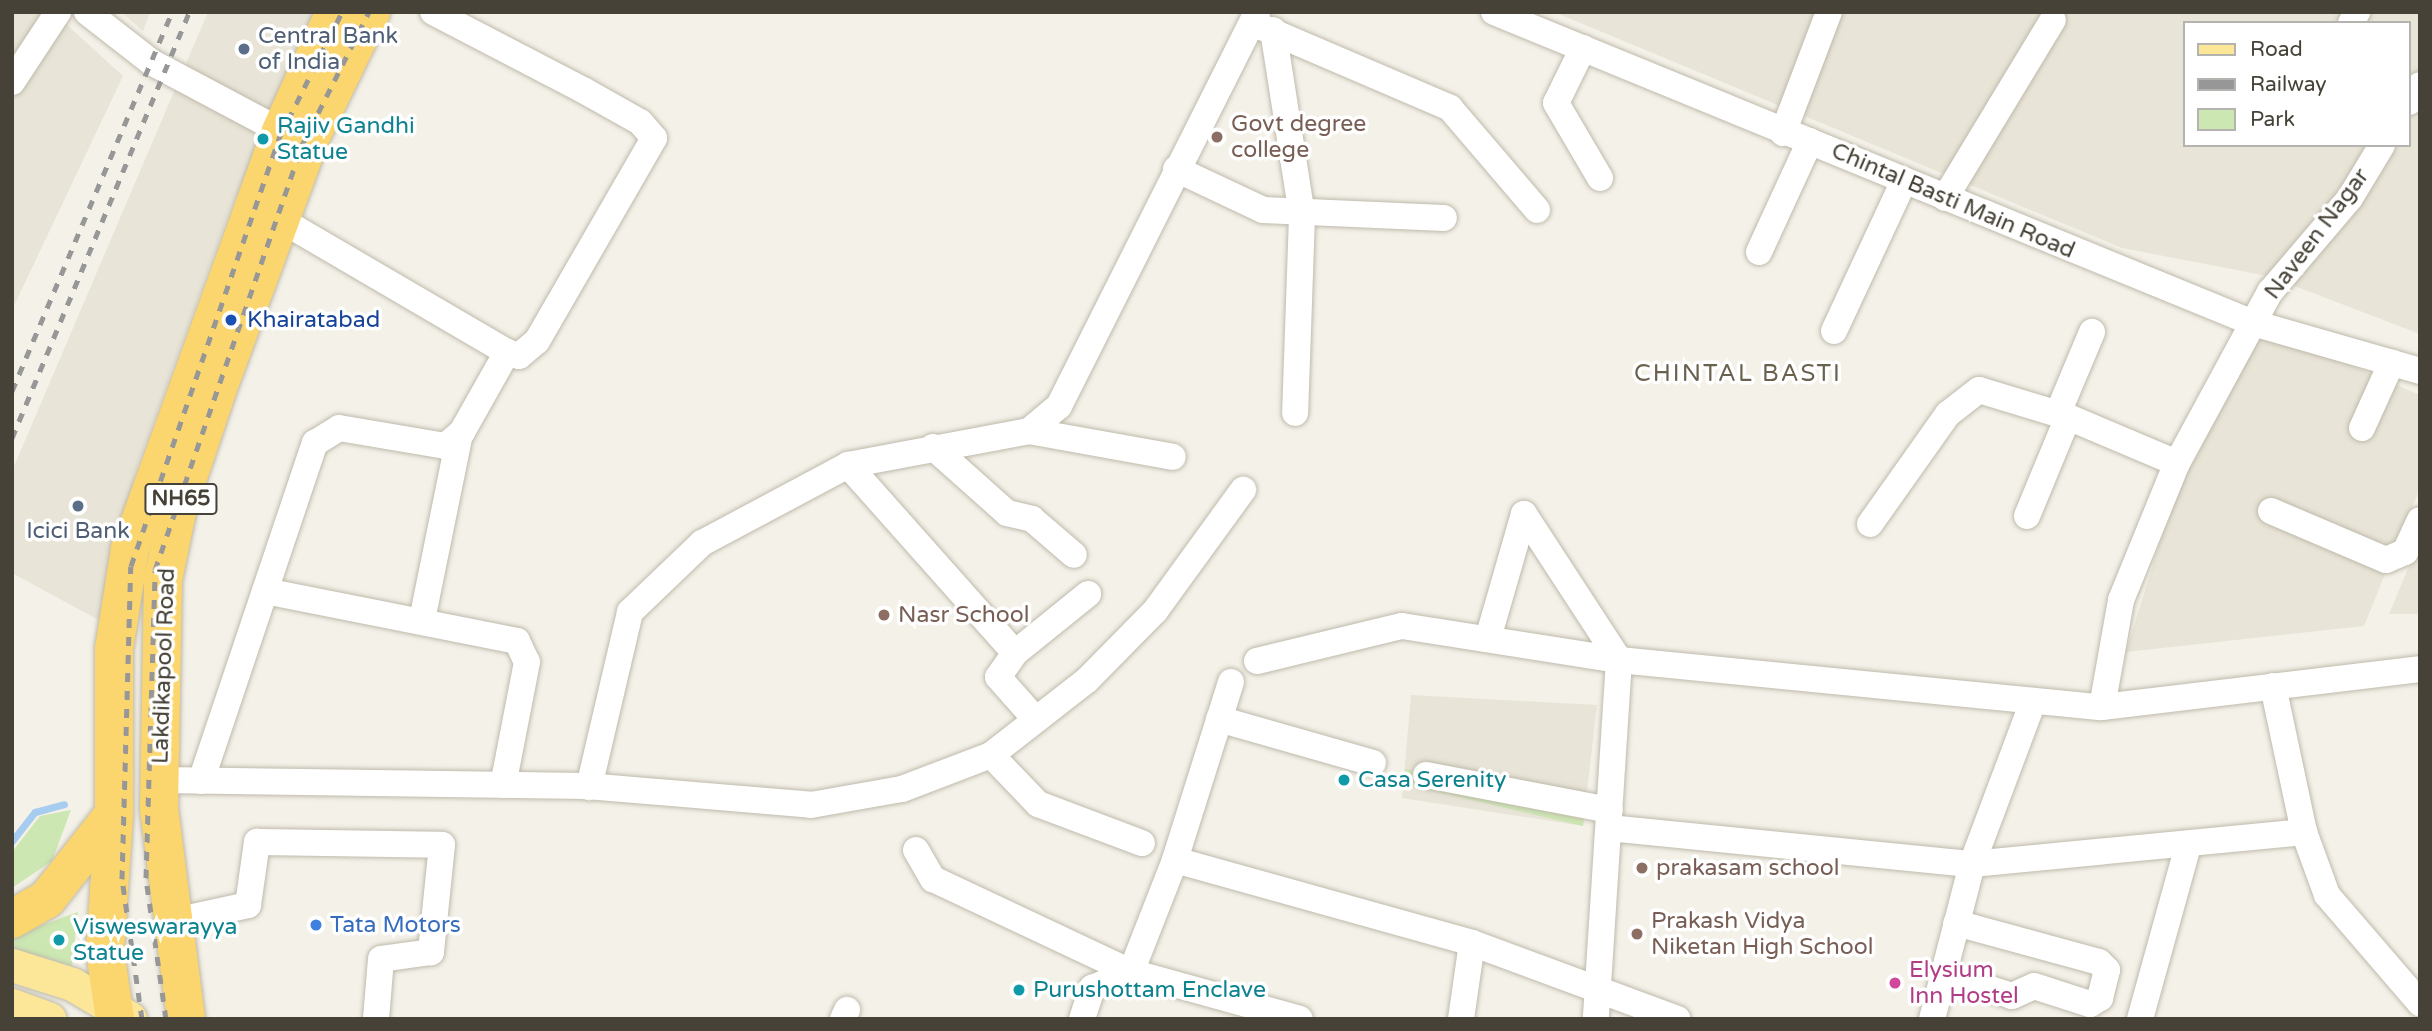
<!DOCTYPE html>
<style>
body{margin:0}
#map{position:relative;width:2432px;height:1031px;overflow:hidden;background:#f4f1e9;font-family:"Varela Round",sans-serif}
div>[style]{position:absolute}
.residential>*{inset:0;background:#e8e4d7}
.green>*{inset:0;background:#cce7b2}
.stream>*{height:7px;margin:-3.5px;padding:0 3.5px;transform-origin:3.5px;border-radius:3.5px;background:#a6ccef}
.roads{filter:drop-shadow(0 0 2px #bfbaab) drop-shadow(0 0 2px #bfbaab)}
.minor>*{height:26px;margin:-13px;padding:0 13px;transform-origin:13px;border-radius:13px;background:#fff}
.major>*{height:33px;margin:-16.5px;padding:0 16.5px;transform-origin:16.5px;border-radius:16.5px;background:#fce799}
.highway>*{height:38px;margin:-19px;padding:0 19px;transform-origin:19px;border-radius:19px;background:#fbd56d}
.rail>*{height:5px;margin-top:-2.5px;transform-origin:0;background:repeating-linear-gradient(90deg,#979797 0 9px,transparent 0 18px)}
.dots>*{width:19px;height:19px;translate:-50% -50%;box-sizing:border-box;border:4px solid #fff;border-radius:50%}
span{translate:-50% -50%;white-space:nowrap;text-align:center;line-height:1.15;-webkit-text-stroke:7px #fff;paint-order:stroke}
.shield-label span{padding:2px 5px;background:#fff;border:2px solid;border-radius:5px;-webkit-text-stroke-width:0}
.shield-label{font-size:21px;color:#474237;font-weight:700}
.service-label{font-size:23px;color:#4e5e75}
.left{translate:0 -50%;text-align:left}
.education-label{font-size:23px;color:#785e54}
.culture-label{font-size:23px;color:#0d838f}
.street-label{font-size:23px;color:#474237}
.transit-label{font-size:23px;color:#164399}
.shop-label{font-size:23px;color:#366cbe}
.hotel-label{font-size:23px;color:#b23c85}
.neighbourhood-label{font-size:24px;color:#6a614e;letter-spacing:2px}
.frame{position:absolute;inset:0;border:14px solid #474237;pointer-events:none}
.legend{position:absolute;left:2183px;top:21px;width:228px;height:126px;box-sizing:border-box;background:#fff;border:2px solid #b5b3af;margin:0;padding:9px 12px;list-style:none;font-size:21px;color:#474237}
.legend li{display:flex;align-items:center;gap:14px;height:35px}
.legend b{width:35px;border:2px solid #b5b3af}
</style>
<div id="map">
<div class="residential">
<i style="clip-path:polygon(12px 12px,53px 12px,123px 76px,12px 310px)"></i>
<i style="clip-path:polygon(121px 12px,150px 12px,143px 31px)"></i>
<i style="clip-path:polygon(208px 12px,316px 12px,229px 213px,135px 473px,104px 623px,12px 573px,12px 471px)"></i>
<i style="clip-path:polygon(evenodd,1554px 12px,2420px 12px,2420px 334px,2268px 276px,2122px 248px,1554px 12px,2185px 23px,2409px 23px,2409px 145px,2185px 145px,2185px 23px)"></i>
<i style="clip-path:polygon(2256px 325px,2420px 395px,2420px 488px,2364px 626px,2126px 652px,2173px 500px)"></i>
<i style="clip-path:polygon(2420px 540px,2420px 614px,2389px 614px)"></i>
<i style="clip-path:polygon(1411px 695px,1597px 705px,1583px 826px,1402px 798px)"></i>
</div>
<div class="green">
<i style="clip-path:polygon(1405px 769px,1586px 806px,1583px 826px,1404px 784px)"></i>
<i style="clip-path:polygon(71px 810px,52px 861px,12px 888px,12px 852px,40px 816px)"></i>
<i style="clip-path:polygon(78px 912px,72px 966px,12px 949px,12px 936px)"></i>
</div>
<div class="stream">
<i style="left:12px;top:841px;width:37px;rotate:-52deg"></i>
<i style="left:35px;top:812px;width:30px;rotate:-15deg"></i>
</div>
<div class="roads">
<div class="minor">
<i style="left:87px;top:12px;width:81px;rotate:38deg"></i>
<i style="left:151px;top:62px;width:147px;rotate:28deg"></i>
<i style="left:1494px;top:12px;width:820px;rotate:22.28deg"></i>
<i style="left:2253px;top:323px;width:174px;rotate:16deg"></i>
<i style="left:2351px;top:23px;width:13px;rotate:-61deg"></i>
<i style="left:1259px;top:26px;width:208px;rotate:23.2deg"></i>
<i style="left:1450px;top:108px;width:134px;rotate:49.5deg"></i>
<i style="left:1273px;top:30px;width:188px;rotate:81.1deg"></i>
<i style="left:1302px;top:216px;width:197px;rotate:92deg"></i>
<i style="left:1583px;top:48px;width:61px;rotate:116.1deg"></i>
<i style="left:1556px;top:103px;width:87px;rotate:59.6deg"></i>
<i style="left:12px;top:82px;width:84px;rotate:-56.7deg"></i>
<i style="left:2409px;top:102px;width:20px;rotate:-57deg"></i>
<i style="left:1783px;top:133px;width:129px;rotate:-69.2deg"></i>
<i style="left:1176px;top:169px;width:96px;rotate:25.2deg"></i>
<i style="left:1263px;top:210px;width:181px;rotate:2.5deg"></i>
<i style="left:1945px;top:198px;width:208px;rotate:-58.8deg"></i>
<i style="left:281px;top:220px;width:262px;rotate:30.3deg"></i>
<i style="left:507px;top:352px;width:13px;rotate:18deg"></i>
<i style="left:519px;top:356px;width:23px;rotate:-40deg"></i>
<i style="left:537px;top:341px;width:234px;rotate:-60deg"></i>
<i style="left:654px;top:138px;width:21px;rotate:-131deg"></i>
<i style="left:640px;top:122px;width:65px;rotate:-150.7deg"></i>
<i style="left:583px;top:90px;width:169px;rotate:-152.5deg"></i>
<i style="left:1759px;top:252px;width:122px;rotate:-65.3deg"></i>
<i style="left:1834px;top:331px;width:166px;rotate:-65deg"></i>
<i style="left:2058px;top:413px;width:88px;rotate:-67.2deg"></i>
<i style="left:2362px;top:428px;width:72px;rotate:-65.6deg"></i>
<i style="left:1029px;top:431px;width:146px;rotate:10.2deg"></i>
<i style="left:933px;top:447px;width:99px;rotate:41.7deg"></i>
<i style="left:1007px;top:513px;width:26px;rotate:13deg"></i>
<i style="left:1032px;top:519px;width:55px;rotate:40.6deg"></i>
<i style="left:848px;top:465px;width:251px;rotate:48.4deg"></i>
<i style="left:1015px;top:653px;width:94px;rotate:-38.9deg"></i>
<i style="left:2271px;top:511px;width:125px;rotate:23.1deg"></i>
<i style="left:2386px;top:560px;width:21px;rotate:-23deg"></i>
<i style="left:2405px;top:552px;width:35px;rotate:-65deg"></i>
<i style="left:1524px;top:514px;width:174px;rotate:56.9deg"></i>
<i style="left:1619px;top:660px;width:360px;rotate:93.7deg"></i>
<i style="left:2027px;top:516px;width:107px;rotate:-67.5deg"></i>
<i style="left:1870px;top:524px;width:135px;rotate:-54.7deg"></i>
<i style="left:1948px;top:414px;width:39px;rotate:-38deg"></i>
<i style="left:1979px;top:390px;width:93px;rotate:16.9deg"></i>
<i style="left:2068px;top:417px;width:118px;rotate:22.9deg"></i>
<i style="left:265px;top:591px;width:257px;rotate:11.2deg"></i>
<i style="left:517px;top:641px;width:23px;rotate:65deg"></i>
<i style="left:527px;top:662px;width:125px;rotate:101deg"></i>
<i style="left:422px;top:620px;width:190px;rotate:-78.5deg"></i>
<i style="left:1489px;top:635px;width:126px;rotate:-73.9deg"></i>
<i style="left:1015px;top:653px;width:29px;rotate:125deg"></i>
<i style="left:998px;top:677px;width:57px;rotate:48.5deg"></i>
<i style="left:1257px;top:661px;width:149px;rotate:-13.6deg"></i>
<i style="left:1402px;top:626px;width:220px;rotate:8.9deg"></i>
<i style="left:1619px;top:660px;width:485px;rotate:5.6deg"></i>
<i style="left:2102px;top:707px;width:320px;rotate:-6.8deg"></i>
<i style="left:1231px;top:682px;width:187px;rotate:107.5deg"></i>
<i style="left:1175px;top:860px;width:120px;rotate:111.4deg"></i>
<i style="left:1131px;top:972px;width:175px;rotate:15.5deg"></i>
<i style="left:2273px;top:686px;width:149px;rotate:78deg"></i>
<i style="left:2304px;top:832px;width:67px;rotate:69.9deg"></i>
<i style="left:2327px;top:895px;width:143px;rotate:49.3deg"></i>
<i style="left:2102px;top:707px;width:109px;rotate:-79.9deg"></i>
<i style="left:2121px;top:600px;width:148px;rotate:-67.8deg"></i>
<i style="left:2177px;top:463px;width:195px;rotate:-61.5deg"></i>
<i style="left:2270px;top:292px;width:123px;rotate:-49.6deg"></i>
<i style="left:2350px;top:198px;width:62px;rotate:-58.9deg"></i>
<i style="left:1219px;top:719px;width:160px;rotate:15.9deg"></i>
<i style="left:991px;top:755px;width:68px;rotate:46.2deg"></i>
<i style="left:1038px;top:804px;width:111px;rotate:20.6deg"></i>
<i style="left:1426px;top:775px;width:187px;rotate:10.8deg"></i>
<i style="left:160px;top:780px;width:427px;rotate:0.8deg"></i>
<i style="left:587px;top:786px;width:225px;rotate:4.8deg"></i>
<i style="left:811px;top:805px;width:92px;rotate:-10deg"></i>
<i style="left:902px;top:789px;width:95px;rotate:-20.9deg"></i>
<i style="left:991px;top:755px;width:122px;rotate:-38deg"></i>
<i style="left:1087px;top:680px;width:97px;rotate:-45.4deg"></i>
<i style="left:1155px;top:611px;width:150px;rotate:-54deg"></i>
<i style="left:201px;top:781px;width:357px;rotate:-71.4deg"></i>
<i style="left:315px;top:443px;width:28px;rotate:-32deg"></i>
<i style="left:339px;top:428px;width:108px;rotate:9.6deg"></i>
<i style="left:445px;top:446px;width:22px;rotate:-39deg"></i>
<i style="left:462px;top:432px;width:92px;rotate:-60.6deg"></i>
<i style="left:589px;top:787px;width:180px;rotate:-76.8deg"></i>
<i style="left:630px;top:612px;width:100px;rotate:-43.8deg"></i>
<i style="left:702px;top:543px;width:166px;rotate:-28.1deg"></i>
<i style="left:848px;top:465px;width:184px;rotate:-10.6deg"></i>
<i style="left:1029px;top:431px;width:39px;rotate:-40deg"></i>
<i style="left:1059px;top:406px;width:441px;rotate:-63.3deg"></i>
<i style="left:1609px;top:828px;width:365px;rotate:5.7deg"></i>
<i style="left:1972px;top:864px;width:334px;rotate:-5.5deg"></i>
<i style="left:916px;top:850px;width:34px;rotate:60deg"></i>
<i style="left:933px;top:879px;width:219px;rotate:25.2deg"></i>
<i style="left:1175px;top:860px;width:308px;rotate:15.6deg"></i>
<i style="left:1472px;top:943px;width:219px;rotate:20.3deg"></i>
<i style="left:170px;top:922px;width:80px;rotate:-12.3deg"></i>
<i style="left:248px;top:905px;width:64px;rotate:-81.9deg"></i>
<i style="left:257px;top:842px;width:185px;rotate:0.9deg"></i>
<i style="left:442px;top:845px;width:108px;rotate:95.9deg"></i>
<i style="left:431px;top:952px;width:50px;rotate:172deg"></i>
<i style="left:381px;top:959px;width:60px;rotate:94.8deg"></i>
<i style="left:1944px;top:974px;width:71px;rotate:17.9deg"></i>
<i style="left:2012px;top:996px;width:24px;rotate:-24deg"></i>
<i style="left:2034px;top:986px;width:59px;rotate:17.8deg"></i>
<i style="left:2090px;top:1004px;width:12px;rotate:-31deg"></i>
<i style="left:2100px;top:998px;width:29px;rotate:-76deg"></i>
<i style="left:2107px;top:970px;width:11px;rotate:-135deg"></i>
<i style="left:2099px;top:962px;width:148px;rotate:-164.7deg"></i>
<i style="left:843px;top:1019px;width:10px;rotate:-66deg"></i>
<i style="left:1082px;top:1019px;width:33px;rotate:-72deg"></i>
<i style="left:1092px;top:988px;width:42px;rotate:-22.3deg"></i>
<i style="left:1461px;top:1019px;width:77px;rotate:-81.8deg"></i>
<i style="left:1932px;top:1019px;width:160px;rotate:-75.5deg"></i>
<i style="left:1972px;top:864px;width:173px;rotate:-69.4deg"></i>
<i style="left:2140px;top:1019px;width:180px;rotate:-74.5deg"></i>
</div>
<div class="major">
<i style="left:12px;top:965px;width:63px;rotate:17.6deg"></i>
<i style="left:72px;top:984px;width:67px;rotate:30.4deg"></i>
<i style="left:12px;top:1005px;width:40px;rotate:20.2deg"></i>
</div>
<div class="highway">
<i style="left:12px;top:919px;width:40px;rotate:-29.7deg"></i>
<i style="left:47px;top:899px;width:108px;rotate:-51.8deg"></i>
<i style="left:115px;top:1019px;width:69px;rotate:-98.4deg"></i>
<i style="left:105px;top:951px;width:137px;rotate:-86.2deg"></i>
<i style="left:114px;top:814px;width:165px;rotate:-90deg"></i>
<i style="left:114px;top:649px;width:101px;rotate:-80.9deg"></i>
<i style="left:130px;top:549px;width:444px;rotate:-70.1deg"></i>
<i style="left:281px;top:131px;width:131px;rotate:-65.6deg"></i>
<i style="left:186px;top:1019px;width:212px;rotate:-97.3deg"></i>
<i style="left:159px;top:809px;width:229px;rotate:-89deg"></i>
<i style="left:163px;top:580px;width:75px;rotate:-78.4deg"></i>
<i style="left:178px;top:507px;width:129px;rotate:-71.4deg"></i>
<i style="left:219px;top:385px;width:268px;rotate:-69.7deg"></i>
<i style="left:312px;top:134px;width:136px;rotate:-64.2deg"></i>
</div>
</div>
<div class="rail">
<i style="left:12px;top:391px;width:411px;rotate:-67.1deg"></i>
<i style="left:12px;top:438px;width:461px;rotate:-67.4deg"></i>
<i style="left:142px;top:1019px;width:141px;rotate:-98.1deg"></i>
<i style="left:122px;top:879px;width:313px;rotate:-88.4deg"></i>
<i style="left:131px;top:566px;width:455px;rotate:-70.9deg"></i>
<i style="left:280px;top:136px;width:139px;rotate:-63.4deg"></i>
<i style="left:166px;top:1019px;width:142px;rotate:-98.1deg"></i>
<i style="left:146px;top:878px;width:308px;rotate:-88.3deg"></i>
<i style="left:155px;top:570px;width:450px;rotate:-70.9deg"></i>
<i style="left:302px;top:145px;width:149px;rotate:-63.3deg"></i>
</div>
<div class="dots">
<i style="left:244px;top:49px;background:#5c6f8a"></i>
<i style="left:1217px;top:137px;background:#8d6e63"></i>
<i style="left:263px;top:139px;background:#0f9aa8"></i>
<i style="left:231px;top:320px;background:#1a4fb4"></i>
<i style="left:78px;top:506px;background:#5c6f8a"></i>
<i style="left:884px;top:615px;background:#8d6e63"></i>
<i style="left:1344px;top:780px;background:#0f9aa8"></i>
<i style="left:1642px;top:868px;background:#8d6e63"></i>
<i style="left:316px;top:925px;background:#3f7fe0"></i>
<i style="left:1637px;top:934px;background:#8d6e63"></i>
<i style="left:59px;top:940px;background:#0f9aa8"></i>
<i style="left:1895px;top:983px;background:#d1479c"></i>
<i style="left:1019px;top:990px;background:#0f9aa8"></i>
</div>
<div class="shield-label">
<span style="left:181px;top:499px">NH65</span>
</div>
<div class="service-label">
<span class="left" style="left:258px;top:49px">Central Bank<br>of India</span>
<span style="left:78px;top:531px">Icici Bank</span>
</div>
<div class="education-label">
<span class="left" style="left:1231px;top:137px">Govt degree<br>college</span>
<span class="left" style="left:898px;top:615px">Nasr School</span>
<span class="left" style="left:1656px;top:868px">prakasam school</span>
<span class="left" style="left:1651px;top:934px">Prakash Vidya<br>Niketan High School</span>
</div>
<div class="culture-label">
<span class="left" style="left:277px;top:139px">Rajiv Gandhi<br>Statue</span>
<span class="left" style="left:1358px;top:780px">Casa Serenity</span>
<span class="left" style="left:73px;top:940px">Visweswarayya<br>Statue</span>
<span class="left" style="left:1033px;top:990px">Purushottam Enclave</span>
</div>
<div class="street-label">
<span style="left:1953px;top:201px;rotate:23deg">Chintal Basti Main Road</span>
<span style="left:2317px;top:234px;rotate:-53deg">Naveen Nagar</span>
<span style="left:164px;top:666px;rotate:-88deg">Lakdikapool Road</span>
</div>
<div class="transit-label">
<span class="left" style="left:247px;top:320px">Khairatabad</span>
</div>
<div class="shop-label">
<span class="left" style="left:330px;top:925px">Tata Motors</span>
</div>
<div class="hotel-label">
<span class="left" style="left:1909px;top:983px">Elysium<br>Inn Hostel</span>
</div>
<div class="neighbourhood-label">
<span style="left:1738px;top:374px">CHINTAL BASTI</span>
</div>
<div class="frame"></div>
<ul class="legend">
<li><b style="height:9px;background:#fce799"></b>Road</li>
<li><b style="height:9px;background:#979797"></b>Railway</li>
<li><b style="height:19px;background:#cce7b2"></b>Park</li>
</ul>
</div>
